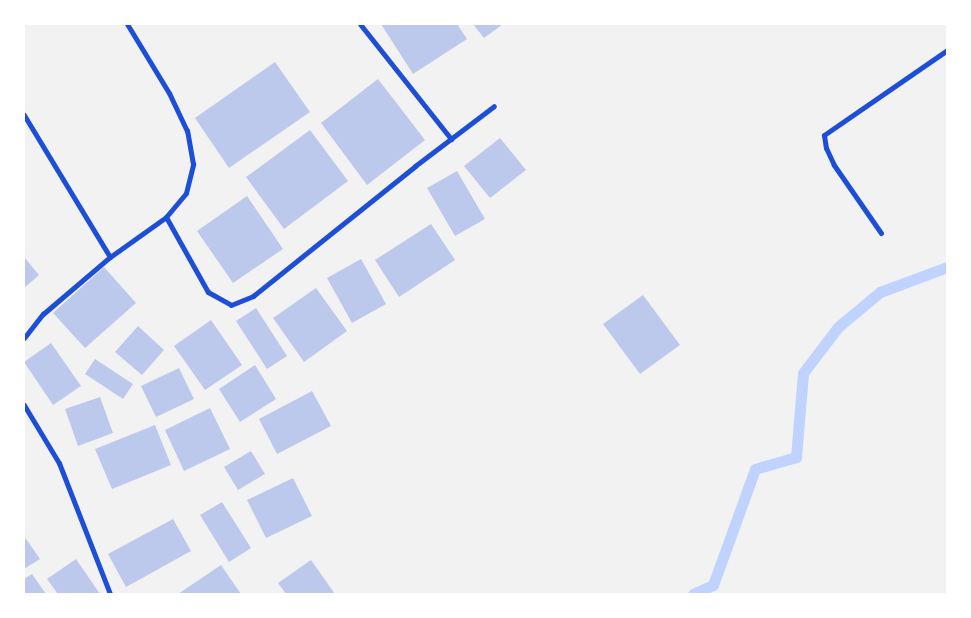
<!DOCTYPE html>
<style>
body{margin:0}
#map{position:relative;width:971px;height:618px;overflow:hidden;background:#f2f2f2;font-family:Barlow,sans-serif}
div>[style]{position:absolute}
.stream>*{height:11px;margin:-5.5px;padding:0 5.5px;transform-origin:5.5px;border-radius:5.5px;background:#bfd3fe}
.building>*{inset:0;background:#bdc9ec}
.minor>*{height:5px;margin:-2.5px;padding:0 2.5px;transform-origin:2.5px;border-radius:2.5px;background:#1d4ed8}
span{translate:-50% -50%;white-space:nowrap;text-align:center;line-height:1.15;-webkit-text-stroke:4.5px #fff;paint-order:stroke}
.frame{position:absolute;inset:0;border:25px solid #fff;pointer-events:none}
</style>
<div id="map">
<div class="stream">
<i style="left:693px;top:594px;width:22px;rotate:-24deg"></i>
<i style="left:713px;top:585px;width:123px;rotate:-70.1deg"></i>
<i style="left:755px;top:469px;width:43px;rotate:-16.3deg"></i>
<i style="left:796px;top:457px;width:84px;rotate:-85.2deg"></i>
<i style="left:803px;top:373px;width:58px;rotate:-52.7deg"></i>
<i style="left:838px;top:327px;width:55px;rotate:-39.8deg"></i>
<i style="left:880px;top:292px;width:72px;rotate:-20.5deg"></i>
</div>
<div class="building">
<i style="clip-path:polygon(381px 24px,457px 24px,467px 39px,413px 74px)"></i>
<i style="clip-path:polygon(473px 24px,503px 24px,484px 38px)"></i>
<i style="clip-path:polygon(275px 62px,310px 112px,229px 168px,195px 118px)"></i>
<i style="clip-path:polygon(378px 79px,425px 140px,367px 185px,321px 123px)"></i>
<i style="clip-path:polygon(310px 130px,348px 181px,284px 229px,246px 177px)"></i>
<i style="clip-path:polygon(500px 138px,526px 170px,490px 198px,464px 166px)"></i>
<i style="clip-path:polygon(457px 171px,485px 219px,455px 236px,427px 188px)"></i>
<i style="clip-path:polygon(247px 196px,283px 249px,233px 283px,197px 231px)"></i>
<i style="clip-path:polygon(431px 224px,455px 260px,399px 297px,375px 260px)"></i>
<i style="clip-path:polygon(24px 257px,39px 275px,24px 288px)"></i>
<i style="clip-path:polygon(361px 259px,386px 304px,352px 323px,327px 278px)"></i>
<i style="clip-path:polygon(104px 267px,136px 303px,85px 348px,53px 313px)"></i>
<i style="clip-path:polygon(316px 288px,347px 331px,304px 362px,273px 318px)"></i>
<i style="clip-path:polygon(643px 295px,680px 345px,640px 374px,603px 324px)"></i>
<i style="clip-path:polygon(256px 308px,287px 356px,267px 369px,236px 321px)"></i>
<i style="clip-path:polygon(211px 320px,242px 365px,205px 390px,174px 346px)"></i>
<i style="clip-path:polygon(138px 326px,164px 350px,142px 375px,115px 352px)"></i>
<i style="clip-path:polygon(51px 343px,81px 386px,53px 405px,24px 362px)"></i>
<i style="clip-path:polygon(95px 359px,133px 384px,123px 399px,85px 374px)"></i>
<i style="clip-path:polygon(255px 365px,276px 399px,240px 422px,219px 389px)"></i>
<i style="clip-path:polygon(179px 368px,194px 399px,156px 417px,141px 386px)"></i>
<i style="clip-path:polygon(312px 391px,331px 426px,277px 454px,259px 419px)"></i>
<i style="clip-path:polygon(100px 397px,113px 433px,78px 446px,65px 409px)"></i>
<i style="clip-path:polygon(210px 408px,230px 449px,184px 471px,165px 430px)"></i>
<i style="clip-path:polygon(155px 425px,171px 465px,112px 489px,95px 449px)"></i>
<i style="clip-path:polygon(251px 451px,265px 474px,238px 490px,224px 467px)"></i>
<i style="clip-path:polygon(293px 478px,312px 516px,266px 538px,247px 500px)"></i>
<i style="clip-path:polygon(222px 502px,251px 548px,229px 562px,200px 515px)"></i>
<i style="clip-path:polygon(173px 519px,191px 551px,126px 587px,108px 554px)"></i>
<i style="clip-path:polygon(24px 536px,40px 559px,24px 569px)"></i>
<i style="clip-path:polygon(76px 559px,100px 594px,58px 594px,47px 579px)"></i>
<i style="clip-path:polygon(311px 560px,335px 594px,286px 594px,278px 583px)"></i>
<i style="clip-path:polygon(221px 565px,241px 594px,178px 594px)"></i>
<i style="clip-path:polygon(32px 574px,46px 594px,24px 594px,24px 579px)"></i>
</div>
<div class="minor">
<i style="left:360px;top:24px;width:147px;rotate:51.6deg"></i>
<i style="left:24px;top:115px;width:166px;rotate:58.8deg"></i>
<i style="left:166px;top:217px;width:86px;rotate:60.8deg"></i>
<i style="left:208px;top:292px;width:26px;rotate:29deg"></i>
<i style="left:231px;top:305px;width:24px;rotate:-22deg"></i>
<i style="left:253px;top:296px;width:208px;rotate:-38.7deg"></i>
<i style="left:415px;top:166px;width:99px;rotate:-37.2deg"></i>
<i style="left:881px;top:233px;width:83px;rotate:-124.7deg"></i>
<i style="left:834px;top:165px;width:19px;rotate:-115deg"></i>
<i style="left:826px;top:148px;width:13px;rotate:-99deg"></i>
<i style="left:824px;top:135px;width:150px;rotate:-34.6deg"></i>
<i style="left:24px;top:338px;width:31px;rotate:-52deg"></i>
<i style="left:43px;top:314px;width:88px;rotate:-40.4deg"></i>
<i style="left:110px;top:257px;width:69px;rotate:-35.5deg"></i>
<i style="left:166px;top:217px;width:31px;rotate:-50deg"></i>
<i style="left:186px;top:193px;width:30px;rotate:-76deg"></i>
<i style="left:193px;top:164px;width:34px;rotate:-100deg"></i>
<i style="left:187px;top:131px;width:42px;rotate:-115.3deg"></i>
<i style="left:169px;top:93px;width:81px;rotate:-121.3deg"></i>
<i style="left:24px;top:405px;width:68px;rotate:58.9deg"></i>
<i style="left:59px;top:463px;width:141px;rotate:68.7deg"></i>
</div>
<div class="frame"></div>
</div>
